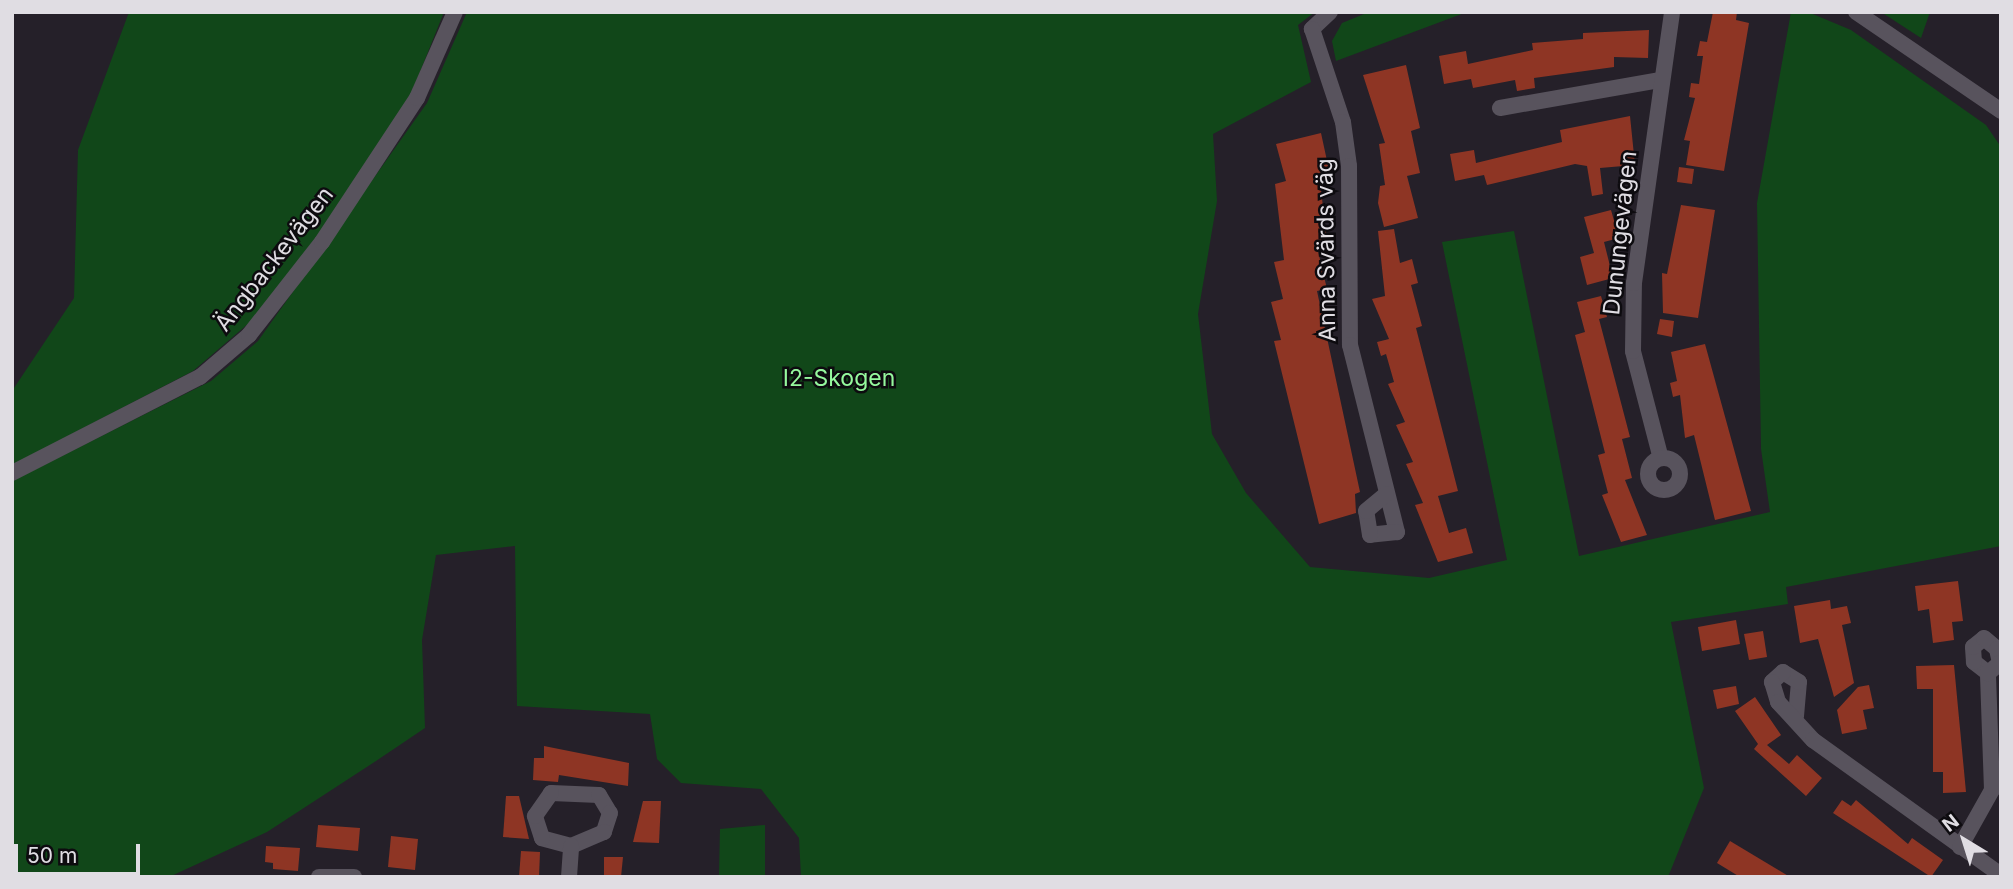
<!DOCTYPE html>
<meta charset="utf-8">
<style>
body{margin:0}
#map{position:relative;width:2013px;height:889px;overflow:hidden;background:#252029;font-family:Inter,sans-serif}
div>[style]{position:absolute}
.green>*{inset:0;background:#114719}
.building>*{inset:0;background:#8e3524}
.minor>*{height:16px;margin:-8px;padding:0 8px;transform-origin:8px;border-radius:8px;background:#58535d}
.minor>.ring{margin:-8px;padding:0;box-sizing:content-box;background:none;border:16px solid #58535d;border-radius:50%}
span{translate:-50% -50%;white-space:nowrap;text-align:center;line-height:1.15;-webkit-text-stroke:5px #0d0b0f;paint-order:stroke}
.street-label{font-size:23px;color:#e0dde3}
.park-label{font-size:23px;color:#95f89d}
.frame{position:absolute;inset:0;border:14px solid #e0dde3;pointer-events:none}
.north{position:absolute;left:1929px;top:805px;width:70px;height:70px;-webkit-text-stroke:5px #0d0b0f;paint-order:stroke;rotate:322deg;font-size:19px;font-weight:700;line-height:28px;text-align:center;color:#e0dde3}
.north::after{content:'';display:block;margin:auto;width:24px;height:32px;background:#e0dde3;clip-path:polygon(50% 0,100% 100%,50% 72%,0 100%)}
.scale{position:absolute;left:14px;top:844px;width:126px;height:32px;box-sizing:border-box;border:4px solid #e0dde3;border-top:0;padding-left:9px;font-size:21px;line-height:24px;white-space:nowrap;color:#e0dde3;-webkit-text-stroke:5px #0d0b0f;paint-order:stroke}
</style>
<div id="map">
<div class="green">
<i style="clip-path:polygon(129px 12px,444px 12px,410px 97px,327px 227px,249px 323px,193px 371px,12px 465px,12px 391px,74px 298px,78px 150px)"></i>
<i style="clip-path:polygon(467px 12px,1315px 12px,1298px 25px,1311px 82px,1213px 134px,1217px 201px,1198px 314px,1212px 434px,1246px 493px,1310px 567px,1429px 578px,1507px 560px,1442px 242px,1514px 231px,1579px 556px,1770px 512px,1761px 449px,1757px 203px,1791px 12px,1808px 12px,1851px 30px,1986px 125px,2001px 147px,2001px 546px,1786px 587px,1788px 604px,1671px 622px,1704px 788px,1668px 877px,801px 877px,799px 838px,761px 789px,681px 783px,657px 759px,650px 714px,517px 706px,515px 546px,436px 555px,422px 640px,425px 728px,376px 761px,267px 832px,169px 877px,12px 877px,12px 481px,211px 381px,258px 341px,427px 103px)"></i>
<i style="clip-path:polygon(1369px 12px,1467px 12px,1336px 61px,1332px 41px,1342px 23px)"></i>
<i style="clip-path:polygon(1881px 12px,1930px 12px,1921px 38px)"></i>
<i style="clip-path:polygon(765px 825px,765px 877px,719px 877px,720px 829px)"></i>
</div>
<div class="building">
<i style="clip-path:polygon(1713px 12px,1737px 12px,1736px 20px,1749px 23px,1724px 171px,1686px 165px,1690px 141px,1684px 140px,1695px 98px,1689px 97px,1691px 83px,1699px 84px,1703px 56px,1697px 56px,1700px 41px,1707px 42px)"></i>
<i style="clip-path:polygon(1649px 30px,1648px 58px,1614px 57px,1614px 67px,1534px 78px,1535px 88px,1517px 91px,1515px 80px,1473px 88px,1471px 79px,1444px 84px,1439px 56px,1466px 51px,1468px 64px,1533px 50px,1532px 43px,1583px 39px,1583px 33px)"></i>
<i style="clip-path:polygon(1406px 65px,1420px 128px,1411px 131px,1420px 173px,1407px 176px,1418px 218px,1384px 227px,1378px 203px,1380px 186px,1385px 185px,1379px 144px,1385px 143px,1363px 75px)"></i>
<i style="clip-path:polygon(1630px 116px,1635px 165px,1600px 168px,1603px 194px,1592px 196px,1587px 166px,1575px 164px,1487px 185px,1484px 175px,1455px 181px,1450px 154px,1474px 150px,1476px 163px,1562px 142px,1560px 130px)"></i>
<i style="clip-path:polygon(1321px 133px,1329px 170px,1319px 173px,1328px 249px,1318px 251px,1327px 289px,1317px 291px,1360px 492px,1355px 494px,1356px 513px,1319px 524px,1274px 341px,1281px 340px,1271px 302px,1283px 299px,1274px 262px,1284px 260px,1275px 184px,1286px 181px,1276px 144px)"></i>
<i style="clip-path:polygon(1679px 167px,1694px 169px,1692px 184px,1677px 182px)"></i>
<i style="clip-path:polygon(1681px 205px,1715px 210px,1698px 318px,1663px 313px,1662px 273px,1667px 274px)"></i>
<i style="clip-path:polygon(1611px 210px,1619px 238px,1604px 242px,1613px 278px,1587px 285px,1580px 257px,1594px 253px,1584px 217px)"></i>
<i style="clip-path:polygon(1394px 229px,1400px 263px,1412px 259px,1418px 283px,1411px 285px,1422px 326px,1416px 328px,1458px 491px,1438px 496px,1449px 533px,1466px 528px,1473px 553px,1438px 562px,1415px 505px,1423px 503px,1406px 464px,1413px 462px,1396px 425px,1405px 422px,1388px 384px,1394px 382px,1386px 354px,1381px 356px,1377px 342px,1389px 339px,1372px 299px,1385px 296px,1378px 231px)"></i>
<i style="clip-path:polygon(1601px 296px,1607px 317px,1599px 319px,1630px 437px,1622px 439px,1632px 478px,1625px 480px,1647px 535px,1621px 542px,1602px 495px,1608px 493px,1598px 455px,1605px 453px,1575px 335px,1585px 332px,1577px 302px)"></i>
<i style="clip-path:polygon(1660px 319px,1674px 321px,1672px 337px,1657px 334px)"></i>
<i style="clip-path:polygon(1705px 344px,1751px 511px,1715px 520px,1694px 435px,1685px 438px,1680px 395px,1673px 397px,1670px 383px,1677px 381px,1671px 352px)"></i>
<i style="clip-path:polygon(1958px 581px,1963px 621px,1952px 622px,1954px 640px,1933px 643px,1929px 609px,1918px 611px,1915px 586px)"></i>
<i style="clip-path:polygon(1830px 600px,1831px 609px,1847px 606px,1851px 623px,1842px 625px,1854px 683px,1834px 697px,1818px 639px,1800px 643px,1794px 606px)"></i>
<i style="clip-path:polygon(1736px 620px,1740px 644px,1702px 651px,1698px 627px)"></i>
<i style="clip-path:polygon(1763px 631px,1767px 657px,1749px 660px,1744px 634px)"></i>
<i style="clip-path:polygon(1954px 665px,1966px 792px,1943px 793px,1943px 772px,1933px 772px,1933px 689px,1917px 689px,1916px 666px)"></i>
<i style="clip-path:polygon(1869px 685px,1874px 708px,1863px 710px,1867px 729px,1842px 734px,1837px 710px,1858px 687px)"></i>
<i style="clip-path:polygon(1736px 686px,1739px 704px,1717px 709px,1713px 690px)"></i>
<i style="clip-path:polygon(1755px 697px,1781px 735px,1767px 745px,1789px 764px,1797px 755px,1822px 778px,1806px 796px,1754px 749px,1758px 744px,1735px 711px)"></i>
<i style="clip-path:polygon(544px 746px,629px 763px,628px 786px,559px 775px,558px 782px,533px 780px,534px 758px,544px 758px)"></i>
<i style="clip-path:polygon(506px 796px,519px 796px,529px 839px,503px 837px)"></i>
<i style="clip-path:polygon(1842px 800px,1851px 806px,1856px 800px,1908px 844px,1912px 838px,1943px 860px,1931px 877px,1833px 813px)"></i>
<i style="clip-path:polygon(643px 801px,661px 801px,659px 843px,633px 842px)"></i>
<i style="clip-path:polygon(318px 825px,360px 828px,358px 851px,316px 847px)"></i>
<i style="clip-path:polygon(391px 836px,418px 839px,415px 870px,388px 867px)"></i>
<i style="clip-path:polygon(1730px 841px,1790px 877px,1740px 877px,1717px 863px)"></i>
<i style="clip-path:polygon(266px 846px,300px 848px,298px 871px,273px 869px,273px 863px,265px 862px)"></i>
<i style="clip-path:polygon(521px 851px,540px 852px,539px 877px,519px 877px)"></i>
<i style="clip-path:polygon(604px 857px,623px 857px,621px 877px,604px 877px)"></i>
</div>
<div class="minor">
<i style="left:1330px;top:12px;width:25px;rotate:137deg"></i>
<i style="left:1312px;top:29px;width:98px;rotate:71.6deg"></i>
<i style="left:1343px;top:122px;width:44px;rotate:82.2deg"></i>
<i style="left:1349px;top:166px;width:179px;rotate:89.7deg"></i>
<i style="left:1350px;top:345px;width:193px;rotate:75.9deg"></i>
<i style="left:1397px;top:532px;width:27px;rotate:174deg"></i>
<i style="left:1370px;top:535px;width:24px;rotate:-99deg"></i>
<i style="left:1366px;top:511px;width:26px;rotate:-40deg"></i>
<i style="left:1856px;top:12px;width:176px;rotate:34.3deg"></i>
<i style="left:1500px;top:108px;width:163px;rotate:-9.9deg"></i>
<i style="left:1660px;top:455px;width:107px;rotate:-104.6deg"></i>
<i style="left:1633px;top:351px;width:68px;rotate:-89.2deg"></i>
<i style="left:1634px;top:283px;width:274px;rotate:-82deg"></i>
<i class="ring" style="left:1648px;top:458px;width:16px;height:16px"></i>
<i style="left:12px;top:473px;width:211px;rotate:-27.1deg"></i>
<i style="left:200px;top:377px;width:65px;rotate:-40.6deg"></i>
<i style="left:249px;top:335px;width:118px;rotate:-51.9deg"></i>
<i style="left:322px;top:242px;width:173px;rotate:-56.6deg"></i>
<i style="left:417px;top:98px;width:94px;rotate:-66.2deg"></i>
<i style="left:1796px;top:716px;width:34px;rotate:-85deg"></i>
<i style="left:1799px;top:682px;width:19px;rotate:-148deg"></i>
<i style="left:1783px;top:672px;width:15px;rotate:138deg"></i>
<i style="left:1772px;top:682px;width:21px;rotate:73deg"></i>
<i style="left:1778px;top:702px;width:52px;rotate:47.4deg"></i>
<i style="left:1813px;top:740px;width:231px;rotate:35.7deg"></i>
<i style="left:551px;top:793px;width:48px;rotate:2.4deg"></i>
<i style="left:599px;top:795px;width:21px;rotate:59deg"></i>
<i style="left:610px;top:813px;width:20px;rotate:108deg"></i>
<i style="left:604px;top:832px;width:36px;rotate:157deg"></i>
<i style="left:571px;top:846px;width:30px;rotate:-165deg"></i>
<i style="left:542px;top:838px;width:23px;rotate:-108deg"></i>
<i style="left:535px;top:816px;width:28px;rotate:-55deg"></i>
<i style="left:1960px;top:847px;width:65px;rotate:-60.7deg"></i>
<i style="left:1992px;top:790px;width:117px;rotate:-92deg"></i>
<i style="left:1988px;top:673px;width:18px;rotate:-142deg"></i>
<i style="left:1974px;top:662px;width:15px;rotate:-94deg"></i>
<i style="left:1973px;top:647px;width:14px;rotate:-39deg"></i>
<i style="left:1984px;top:638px;width:17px;rotate:40deg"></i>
<i style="left:1997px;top:649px;width:14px;rotate:78deg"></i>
<i style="left:2000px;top:663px;width:16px;rotate:140deg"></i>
<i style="left:319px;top:877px;width:35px"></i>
<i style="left:569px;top:877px;width:31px;rotate:-86deg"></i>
</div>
<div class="street-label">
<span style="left:1620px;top:233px;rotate:-84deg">Dunungevägen</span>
<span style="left:1326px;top:250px;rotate:-91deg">Anna Svärds väg</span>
<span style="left:274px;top:259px;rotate:-52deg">Ängbackevägen</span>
</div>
<div class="park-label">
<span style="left:839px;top:378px">I2-Skogen</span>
</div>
<div class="frame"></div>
<div class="north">N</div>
<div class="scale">50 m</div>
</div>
